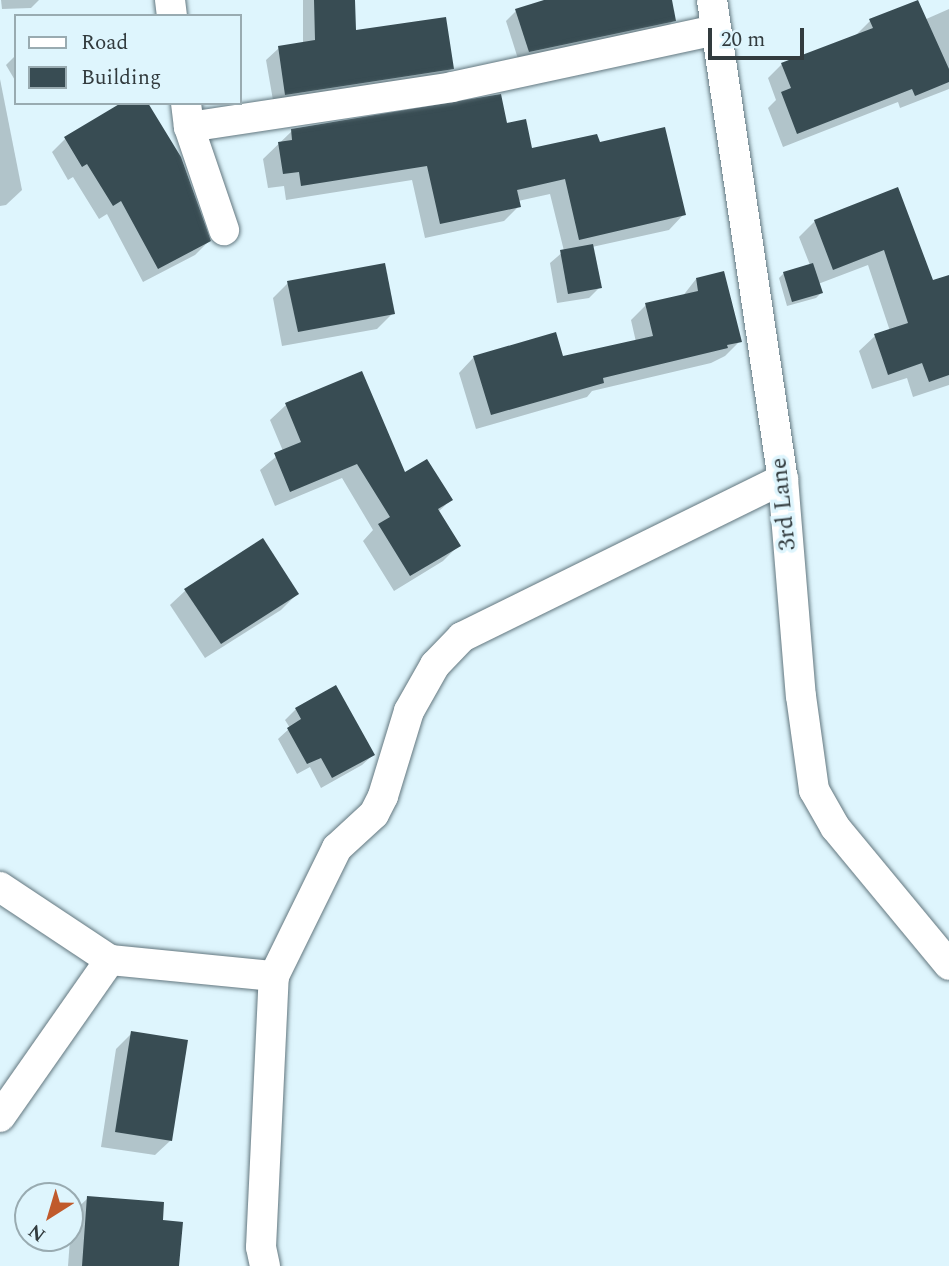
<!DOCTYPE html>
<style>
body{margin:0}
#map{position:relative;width:949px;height:1266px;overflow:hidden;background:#def5fd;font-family:Spectral,serif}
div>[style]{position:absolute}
.shadow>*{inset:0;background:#0003}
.building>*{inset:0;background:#384c53}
.roads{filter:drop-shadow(0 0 2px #63777f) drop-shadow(0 0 2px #63777f)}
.minor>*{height:30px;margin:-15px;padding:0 15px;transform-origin:15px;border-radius:15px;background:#fff}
span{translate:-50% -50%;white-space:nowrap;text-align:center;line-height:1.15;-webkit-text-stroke:7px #def5fd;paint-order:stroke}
.street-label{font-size:24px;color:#323b3e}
.legend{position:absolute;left:14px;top:14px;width:228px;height:91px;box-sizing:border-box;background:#def5fd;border:2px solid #99abb1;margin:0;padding:9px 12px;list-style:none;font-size:21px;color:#323b3e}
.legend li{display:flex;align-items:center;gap:14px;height:35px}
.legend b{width:35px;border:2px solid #99abb1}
.north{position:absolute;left:14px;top:1182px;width:70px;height:70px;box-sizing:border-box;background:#def5fd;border:2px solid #99abb1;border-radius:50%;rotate:217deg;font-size:19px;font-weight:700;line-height:28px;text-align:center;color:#323b3e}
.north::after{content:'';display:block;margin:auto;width:24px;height:32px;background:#c05a2c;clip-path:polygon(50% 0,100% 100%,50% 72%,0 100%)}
.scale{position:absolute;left:708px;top:28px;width:96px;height:32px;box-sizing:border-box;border:4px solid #323b3e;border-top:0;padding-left:9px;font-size:21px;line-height:24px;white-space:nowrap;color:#323b3e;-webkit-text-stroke:5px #def5fd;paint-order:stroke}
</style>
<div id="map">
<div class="shadow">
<i style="clip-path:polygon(1px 0,39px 0,31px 8px,2px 9px)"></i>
<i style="clip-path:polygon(303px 0,354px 0,354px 32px,452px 68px,440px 80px,274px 106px,266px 60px,279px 48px,303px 44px)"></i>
<i style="clip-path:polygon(550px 0,670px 0,674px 20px,663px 31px,519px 62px,506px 21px,516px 11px)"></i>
<i style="clip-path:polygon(949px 9px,949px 89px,900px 108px,898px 102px,783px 147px,768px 108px,776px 100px,768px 78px,782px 64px,856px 35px,870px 21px,924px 20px)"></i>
<i style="clip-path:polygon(16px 55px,16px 82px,6px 65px)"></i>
<i style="clip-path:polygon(0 79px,22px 190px,6px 205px,0 206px)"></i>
<i style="clip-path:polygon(506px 125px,531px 151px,598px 144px,684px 214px,669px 230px,592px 247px,600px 287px,589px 298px,557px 303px,550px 263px,564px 251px,550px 194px,518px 201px,519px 206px,504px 221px,425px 238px,412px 180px,286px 200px,284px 186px,268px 188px,263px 159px,292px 131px)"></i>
<i style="clip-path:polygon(66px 138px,209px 241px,195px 255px,143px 282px,107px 214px,99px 219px,73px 177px,68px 180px,52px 152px)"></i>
<i style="clip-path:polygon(897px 190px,932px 282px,949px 277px,949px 385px,913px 397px,907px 378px,872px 389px,859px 351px,875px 336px,890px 331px,868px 265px,818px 284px,821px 293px,816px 298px,787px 306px,779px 278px,784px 273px,810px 265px,799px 237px,815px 221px)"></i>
<i style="clip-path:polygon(696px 279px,740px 341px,725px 356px,711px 363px,592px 391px,587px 397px,476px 429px,459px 373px,474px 357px,562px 358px,636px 342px,631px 320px,646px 305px,682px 297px)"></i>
<i style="clip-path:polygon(288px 283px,393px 313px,377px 329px,282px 346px,273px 298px)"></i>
<i style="clip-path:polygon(361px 373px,404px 475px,451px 500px,438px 512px,459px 545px,443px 561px,394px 591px,363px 541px,373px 530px,342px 478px,275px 506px,260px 470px,283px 451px,270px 420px,286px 405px)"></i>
<i style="clip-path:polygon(186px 590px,297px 594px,281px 610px,205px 658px,170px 605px)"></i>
<i style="clip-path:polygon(336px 687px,373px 755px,362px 765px,321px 788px,310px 767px,297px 774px,278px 739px,290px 728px,285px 720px,296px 709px)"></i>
<i style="clip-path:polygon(132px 1033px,171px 1140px,155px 1155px,101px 1147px,116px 1049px)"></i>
<i style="clip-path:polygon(88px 1198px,177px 1266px,68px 1266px,72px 1213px)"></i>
</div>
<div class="building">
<i style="clip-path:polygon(314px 0,355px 0,356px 30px,446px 17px,454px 69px,285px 95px,278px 46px,315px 40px)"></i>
<i style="clip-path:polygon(544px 0,672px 0,676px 21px,529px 52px,515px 9px)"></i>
<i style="clip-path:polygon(918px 0,949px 69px,949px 82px,915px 96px,912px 89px,797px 134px,781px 92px,791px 88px,781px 63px,873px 28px,869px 19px)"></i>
<i style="clip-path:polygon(501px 94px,507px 123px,526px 119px,532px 148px,597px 134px,600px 142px,665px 127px,686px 215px,579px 240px,565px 179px,517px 190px,521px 207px,440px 224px,427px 166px,301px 186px,299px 172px,283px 174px,278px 142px,292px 140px,291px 129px)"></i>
<i style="clip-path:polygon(121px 103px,148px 103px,181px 157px,211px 241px,158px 269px,121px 201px,113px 206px,87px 164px,82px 167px,64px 137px)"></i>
<i style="clip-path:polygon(898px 187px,933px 280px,949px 275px,949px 375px,929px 382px,922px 363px,888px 375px,874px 334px,908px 323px,884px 250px,833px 270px,814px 220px)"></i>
<i style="clip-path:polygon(593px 244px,602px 288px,568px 294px,560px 250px)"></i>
<i style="clip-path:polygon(385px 263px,395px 314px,298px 332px,287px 281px)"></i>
<i style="clip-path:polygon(813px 263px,823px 293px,792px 302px,783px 272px)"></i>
<i style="clip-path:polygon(724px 271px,742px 342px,727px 345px,728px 348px,603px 378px,604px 383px,491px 415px,473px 356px,556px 332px,563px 356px,653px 336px,645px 303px,698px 291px,696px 278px)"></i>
<i style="clip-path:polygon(362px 371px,405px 472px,427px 459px,453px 500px,438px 509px,461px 546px,410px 576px,378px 524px,390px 517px,357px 464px,290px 492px,274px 453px,301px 442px,285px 403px)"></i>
<i style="clip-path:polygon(263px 538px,299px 594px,221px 644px,184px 589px)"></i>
<i style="clip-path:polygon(336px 685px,375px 755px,332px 778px,321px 758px,307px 764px,287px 728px,301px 719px,295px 708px)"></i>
<i style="clip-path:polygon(131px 1031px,188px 1040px,172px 1141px,115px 1132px)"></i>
<i style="clip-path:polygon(87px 1196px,164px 1202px,163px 1220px,183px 1222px,179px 1266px,82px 1266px)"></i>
</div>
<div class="roads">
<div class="minor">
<i style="left:170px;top:0;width:16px;rotate:83deg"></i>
<i style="left:712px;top:0;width:484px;rotate:81.6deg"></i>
<i style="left:783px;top:479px;width:218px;rotate:85.3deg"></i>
<i style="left:801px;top:696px;width:95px;rotate:82.1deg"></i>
<i style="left:814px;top:790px;width:43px;rotate:60.4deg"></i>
<i style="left:835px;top:827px;width:179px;rotate:50.4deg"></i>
<i style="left:186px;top:103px;width:24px;rotate:83deg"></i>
<i style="left:189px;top:127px;width:109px;rotate:71.2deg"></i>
<i style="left:189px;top:127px;width:266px;rotate:-8.6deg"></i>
<i style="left:452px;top:87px;width:269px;rotate:-12.2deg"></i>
<i style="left:0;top:887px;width:132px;rotate:33.6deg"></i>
<i style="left:110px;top:960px;width:165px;rotate:5.6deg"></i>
<i style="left:0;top:1117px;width:192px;rotate:-55deg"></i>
<i style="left:265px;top:1266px;width:19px;rotate:-102deg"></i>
<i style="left:261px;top:1247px;width:271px;rotate:-87.3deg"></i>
<i style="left:274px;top:976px;width:143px;rotate:-63.8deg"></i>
<i style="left:337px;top:848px;width:50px;rotate:-42.6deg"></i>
<i style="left:374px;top:814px;width:20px;rotate:-63deg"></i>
<i style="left:383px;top:796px;width:89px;rotate:-73deg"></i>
<i style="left:409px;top:711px;width:53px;rotate:-60.5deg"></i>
<i style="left:435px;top:665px;width:39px;rotate:-46deg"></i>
<i style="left:462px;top:637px;width:358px;rotate:-26.2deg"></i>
</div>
</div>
<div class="street-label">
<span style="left:784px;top:504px;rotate:-96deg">3rd Lane</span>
</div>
<ul class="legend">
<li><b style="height:9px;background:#fff"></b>Road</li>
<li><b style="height:19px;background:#384c53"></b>Building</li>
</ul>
<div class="north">N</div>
<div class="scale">20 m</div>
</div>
